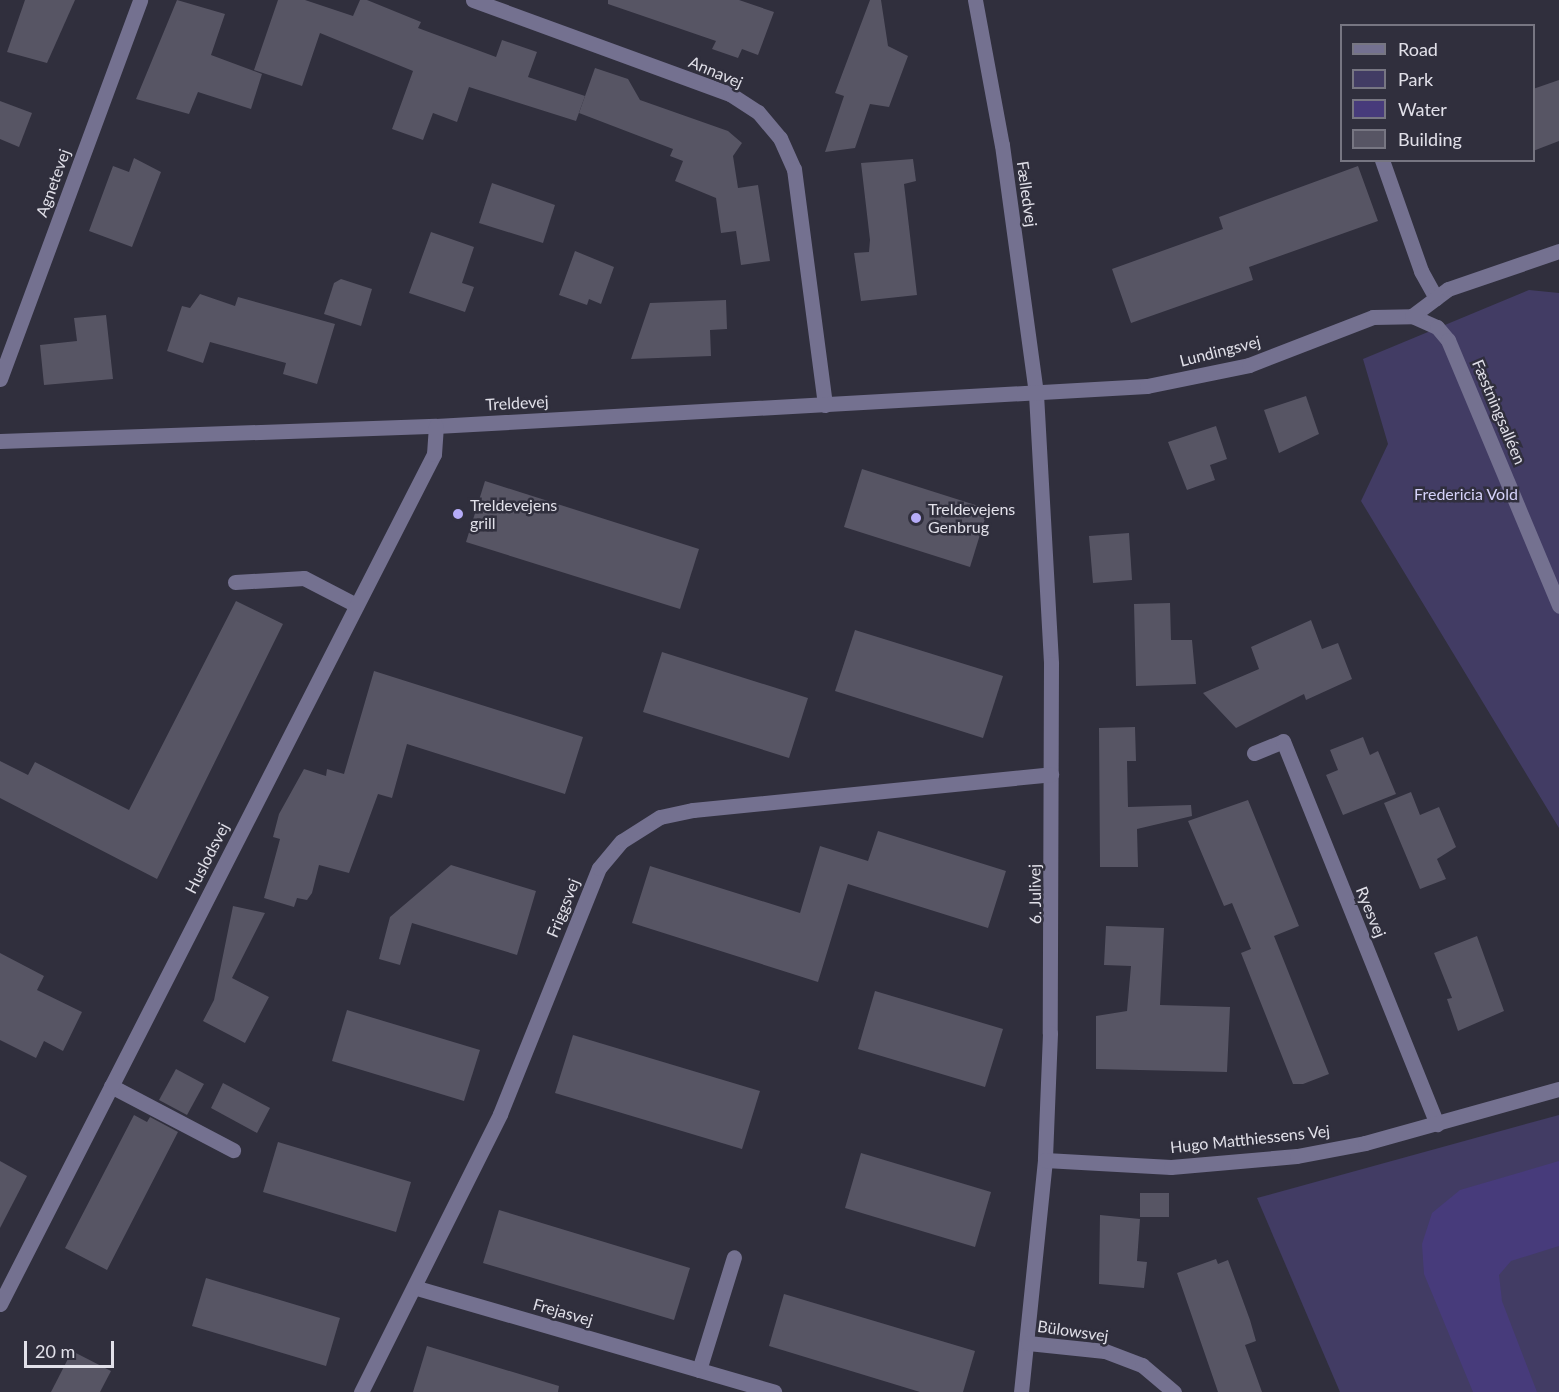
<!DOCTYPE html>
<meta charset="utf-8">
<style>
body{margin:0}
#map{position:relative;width:1559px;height:1392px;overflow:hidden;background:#302f3d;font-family:Lato,sans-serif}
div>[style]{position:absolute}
.green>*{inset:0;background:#423c64}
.water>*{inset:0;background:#473b7b}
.building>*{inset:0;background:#575564}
.minor>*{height:15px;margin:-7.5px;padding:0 7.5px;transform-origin:7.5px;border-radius:7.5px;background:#747190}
.dots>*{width:16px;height:16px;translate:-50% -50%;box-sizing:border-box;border:3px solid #302f3d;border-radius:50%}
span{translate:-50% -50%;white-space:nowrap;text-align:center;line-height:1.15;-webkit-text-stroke:5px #302f3d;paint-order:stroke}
.street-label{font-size:16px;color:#e1e0e9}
.park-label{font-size:16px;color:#d5d2f9}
.poi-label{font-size:16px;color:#e1e0e9}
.left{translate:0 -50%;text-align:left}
.legend{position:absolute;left:1340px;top:24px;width:195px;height:138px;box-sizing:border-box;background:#302f3d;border:2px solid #777682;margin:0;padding:8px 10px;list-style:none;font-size:18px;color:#e1e0e9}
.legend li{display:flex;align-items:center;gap:12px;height:30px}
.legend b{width:30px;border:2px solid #777682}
.scale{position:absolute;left:24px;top:1341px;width:90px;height:27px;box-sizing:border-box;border:3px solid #e1e0e9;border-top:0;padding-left:8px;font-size:18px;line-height:21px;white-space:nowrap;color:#e1e0e9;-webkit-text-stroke:4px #302f3d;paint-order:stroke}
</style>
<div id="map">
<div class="green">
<i style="clip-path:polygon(1529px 290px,1559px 293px,1559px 828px,1361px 501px,1388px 444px,1363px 359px)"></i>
<i style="clip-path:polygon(1559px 1115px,1559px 1392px,1340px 1392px,1257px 1198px)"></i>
</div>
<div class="water">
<i style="clip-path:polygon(1559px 1161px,1559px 1246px,1511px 1261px,1499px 1275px,1502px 1301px,1537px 1392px,1473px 1392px,1424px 1274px,1422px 1244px,1432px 1213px,1460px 1190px)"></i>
</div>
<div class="building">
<i style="clip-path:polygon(25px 0,75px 0,47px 63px,7px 52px)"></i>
<i style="clip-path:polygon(177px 0,225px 14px,211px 55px,262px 74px,251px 109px,198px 92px,189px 114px,136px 99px)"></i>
<i style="clip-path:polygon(278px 0,305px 0,353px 16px,360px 0,367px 0,421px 22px,418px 28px,496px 57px,502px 40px,537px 52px,528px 77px,585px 96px,576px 121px,469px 87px,457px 122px,433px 113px,423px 140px,392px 129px,413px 71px,320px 33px,302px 86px,254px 70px)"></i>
<i style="clip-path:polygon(608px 0,739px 0,774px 12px,758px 55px,742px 49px,738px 58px,712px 49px,716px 41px,608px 4px)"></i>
<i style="clip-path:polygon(870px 0,881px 0,888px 46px,908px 56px,889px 107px,870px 104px,855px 148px,825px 152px,844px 96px,835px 93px)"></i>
<i style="clip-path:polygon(595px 68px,628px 79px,640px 100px,728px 131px,742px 143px,733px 156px,738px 188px,758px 185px,770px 261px,741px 265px,736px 231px,721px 233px,716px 198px,675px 181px,683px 161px,670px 156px,673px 149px,579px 113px)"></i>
<i style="clip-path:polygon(1559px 80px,1559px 141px,1533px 151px,1533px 89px)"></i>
<i style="clip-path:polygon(0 101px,32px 113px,19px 147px,0 139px)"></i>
<i style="clip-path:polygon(134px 158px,161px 172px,132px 247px,89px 231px,113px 166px,129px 172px)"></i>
<i style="clip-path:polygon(913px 159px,916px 181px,904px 184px,917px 295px,861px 301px,854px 253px,869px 252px,870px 240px,861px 163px)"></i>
<i style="clip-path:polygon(1358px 166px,1378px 221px,1249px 267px,1253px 280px,1131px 323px,1112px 269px,1223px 229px,1219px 217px)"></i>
<i style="clip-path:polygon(492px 183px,555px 205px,543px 243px,479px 223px)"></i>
<i style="clip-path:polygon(431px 232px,474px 247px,462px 283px,474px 287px,465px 312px,409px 293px)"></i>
<i style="clip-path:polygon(575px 251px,614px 267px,601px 304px,589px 299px,587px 305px,559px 295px)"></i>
<i style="clip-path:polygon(341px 279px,372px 289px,361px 326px,324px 314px,334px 283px)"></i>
<i style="clip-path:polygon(200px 294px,235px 306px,238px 297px,335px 324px,317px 384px,283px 374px,286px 363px,210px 342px,203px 363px,167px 351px,182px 306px,190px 308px)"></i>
<i style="clip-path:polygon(726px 300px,727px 329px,710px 330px,711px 356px,631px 359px,650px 303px)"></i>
<i style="clip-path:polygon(106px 315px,113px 379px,44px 385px,40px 345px,77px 341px,74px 318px)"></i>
<i style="clip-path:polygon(1306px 396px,1319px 434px,1279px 453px,1264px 410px)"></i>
<i style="clip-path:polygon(1216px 426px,1227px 459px,1210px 465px,1215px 480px,1187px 490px,1168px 442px)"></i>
<i style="clip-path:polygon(862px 469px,988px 509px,970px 567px,844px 527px)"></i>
<i style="clip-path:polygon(485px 481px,699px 549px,680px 609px,466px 542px)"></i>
<i style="clip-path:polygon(1129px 533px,1132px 580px,1093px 583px,1089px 536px)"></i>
<i style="clip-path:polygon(236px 601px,283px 624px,157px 879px,0 798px,0 761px,28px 775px,35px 762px,129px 810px)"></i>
<i style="clip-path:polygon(1170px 603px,1171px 640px,1192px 640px,1196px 684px,1136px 686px,1134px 604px)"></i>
<i style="clip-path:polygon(1311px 620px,1322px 649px,1338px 643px,1352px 679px,1306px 700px,1304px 694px,1236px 728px,1203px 693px,1259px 669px,1251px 647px)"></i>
<i style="clip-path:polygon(855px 630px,1003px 676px,983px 738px,835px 691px)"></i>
<i style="clip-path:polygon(662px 652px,808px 698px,789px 758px,643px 712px)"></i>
<i style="clip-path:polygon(374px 671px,583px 737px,565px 794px,407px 744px,392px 798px,378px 794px,349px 873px,319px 865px,312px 893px,307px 900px,297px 898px,294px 907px,264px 898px,280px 839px,273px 837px,279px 814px,304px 769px,326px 776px,327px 769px,344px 774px)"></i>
<i style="clip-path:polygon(1135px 727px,1136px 761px,1127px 761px,1128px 807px,1191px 805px,1192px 816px,1137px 829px,1138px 867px,1100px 867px,1099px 728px)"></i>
<i style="clip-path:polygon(1363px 737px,1370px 755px,1378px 751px,1396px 794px,1343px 815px,1326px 775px,1338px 770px,1330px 750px)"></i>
<i style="clip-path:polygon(1411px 792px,1420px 815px,1439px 807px,1456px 847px,1437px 859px,1446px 879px,1420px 889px,1384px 803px)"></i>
<i style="clip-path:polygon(1248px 800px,1299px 926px,1274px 936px,1329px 1074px,1303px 1084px,1293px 1084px,1241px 953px,1251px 949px,1232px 903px,1224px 906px,1188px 821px)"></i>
<i style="clip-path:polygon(878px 831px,1006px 871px,988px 928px,848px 884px,818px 982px,632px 923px,650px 866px,800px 913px,820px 846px,868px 861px)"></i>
<i style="clip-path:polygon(451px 865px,536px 891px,517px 955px,412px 923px,400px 965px,379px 959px,390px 917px)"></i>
<i style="clip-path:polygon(233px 906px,265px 913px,232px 978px,269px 997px,245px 1043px,203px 1021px,214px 1000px)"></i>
<i style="clip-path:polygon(1106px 926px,1164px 928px,1160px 1005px,1230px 1007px,1227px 1072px,1096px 1069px,1096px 1016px,1127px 1011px,1131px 966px,1104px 965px)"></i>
<i style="clip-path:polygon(1477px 936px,1504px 1011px,1458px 1031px,1447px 999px,1452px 998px,1434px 953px)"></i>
<i style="clip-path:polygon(0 953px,44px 976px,37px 990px,82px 1012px,63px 1051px,44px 1041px,36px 1058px,0 1040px)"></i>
<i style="clip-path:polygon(875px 991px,1003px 1029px,985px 1087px,858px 1049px)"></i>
<i style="clip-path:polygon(347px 1010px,480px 1050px,464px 1101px,332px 1061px)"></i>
<i style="clip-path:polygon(573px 1035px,760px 1091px,742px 1149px,555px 1093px)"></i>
<i style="clip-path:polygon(176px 1069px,204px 1084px,187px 1115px,159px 1100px)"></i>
<i style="clip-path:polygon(223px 1083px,270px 1108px,257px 1133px,211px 1108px)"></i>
<i style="clip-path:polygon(134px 1115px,147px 1122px,150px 1117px,178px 1132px,107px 1270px,65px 1248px)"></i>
<i style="clip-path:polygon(278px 1142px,411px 1182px,396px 1232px,263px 1192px)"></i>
<i style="clip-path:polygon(861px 1153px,991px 1192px,975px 1247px,845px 1208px)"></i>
<i style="clip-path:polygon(0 1161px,27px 1176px,0 1228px)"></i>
<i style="clip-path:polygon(1140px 1193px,1169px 1193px,1169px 1217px,1140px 1217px)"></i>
<i style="clip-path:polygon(499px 1210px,690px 1268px,674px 1320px,483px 1263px)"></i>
<i style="clip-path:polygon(1100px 1215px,1140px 1219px,1137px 1261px,1147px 1262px,1144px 1288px,1099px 1284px)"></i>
<i style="clip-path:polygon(1216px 1259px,1218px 1264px,1228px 1260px,1250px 1320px,1256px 1341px,1245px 1345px,1262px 1392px,1218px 1392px,1177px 1273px)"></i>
<i style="clip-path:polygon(206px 1278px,340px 1318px,326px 1366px,192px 1326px)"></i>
<i style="clip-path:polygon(784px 1294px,975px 1351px,963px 1392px,920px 1392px,769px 1346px)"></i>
<i style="clip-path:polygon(427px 1346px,559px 1386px,558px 1392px,413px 1392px)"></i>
<i style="clip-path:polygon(72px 1351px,111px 1371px,100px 1392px,51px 1392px)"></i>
</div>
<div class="minor">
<i style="left:473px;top:0;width:274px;rotate:20.1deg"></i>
<i style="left:730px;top:94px;width:33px;rotate:33deg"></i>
<i style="left:758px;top:112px;width:34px;rotate:50deg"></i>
<i style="left:780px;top:138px;width:34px;rotate:66deg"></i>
<i style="left:794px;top:169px;width:238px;rotate:82.5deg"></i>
<i style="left:975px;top:0;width:147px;rotate:79.5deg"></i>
<i style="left:1002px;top:145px;width:251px;rotate:82.2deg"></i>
<i style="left:1036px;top:394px;width:270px;rotate:86.8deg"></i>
<i style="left:1051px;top:664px;width:369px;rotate:90.2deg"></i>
<i style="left:1050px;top:1033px;width:127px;rotate:92.3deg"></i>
<i style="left:1045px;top:1160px;width:233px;rotate:95.9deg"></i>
<i style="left:1382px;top:160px;width:118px;rotate:70.6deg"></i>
<i style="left:1421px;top:271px;width:31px;rotate:61deg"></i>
<i style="left:1412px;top:316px;width:27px;rotate:24deg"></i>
<i style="left:1437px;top:327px;width:17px;rotate:50deg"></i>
<i style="left:1448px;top:340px;width:288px;rotate:67.3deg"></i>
<i style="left:0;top:379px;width:404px;rotate:-69.7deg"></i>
<i style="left:0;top:441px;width:436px;rotate:-2deg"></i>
<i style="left:436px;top:426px;width:712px;rotate:-3.22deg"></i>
<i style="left:1147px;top:386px;width:104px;rotate:-11.6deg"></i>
<i style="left:1249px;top:365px;width:133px;rotate:-21.2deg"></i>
<i style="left:1373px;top:317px;width:39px;rotate:-1deg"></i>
<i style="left:1412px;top:316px;width:45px;rotate:-36.9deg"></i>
<i style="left:1448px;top:289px;width:117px;rotate:-18.9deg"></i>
<i style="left:235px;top:582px;width:69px;rotate:-3.3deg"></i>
<i style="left:304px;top:578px;width:59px;rotate:27.4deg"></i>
<i style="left:1254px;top:753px;width:31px;rotate:-22deg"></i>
<i style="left:1283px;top:741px;width:413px;rotate:68.1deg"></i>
<i style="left:111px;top:1086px;width:138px;rotate:27.7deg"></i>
<i style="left:1045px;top:1160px;width:126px;rotate:3.2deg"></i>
<i style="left:1171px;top:1167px;width:126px;rotate:-5deg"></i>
<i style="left:1297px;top:1156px;width:69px;rotate:-10.8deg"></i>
<i style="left:1365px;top:1143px;width:201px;rotate:-15.6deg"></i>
<i style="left:417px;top:1288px;width:372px;rotate:16.2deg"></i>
<i style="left:0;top:1304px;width:954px;rotate:-62.95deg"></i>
<i style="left:434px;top:454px;width:28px;rotate:-86deg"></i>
<i style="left:1028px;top:1343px;width:77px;rotate:5.9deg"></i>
<i style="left:1105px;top:1351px;width:40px;rotate:21deg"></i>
<i style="left:1142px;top:1365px;width:42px;rotate:40.2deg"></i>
<i style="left:699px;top:1370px;width:118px;rotate:-72.8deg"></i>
<i style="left:361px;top:1392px;width:311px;rotate:-63.4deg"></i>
<i style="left:500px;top:1114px;width:265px;rotate:-68.1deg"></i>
<i style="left:599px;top:868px;width:35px;rotate:-50deg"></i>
<i style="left:622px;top:841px;width:45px;rotate:-32.3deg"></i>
<i style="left:660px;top:817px;width:34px;rotate:-12deg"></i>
<i style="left:693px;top:810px;width:360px;rotate:-5.7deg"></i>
</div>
<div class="dots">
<i style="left:458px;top:514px;background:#b6acf8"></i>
<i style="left:916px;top:518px;background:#b6acf8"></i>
</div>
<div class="street-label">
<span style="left:716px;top:72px;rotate:23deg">Annavej</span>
<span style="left:53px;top:183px;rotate:-70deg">Agnetevej</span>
<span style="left:1027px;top:194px;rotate:82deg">Fælledvej</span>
<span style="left:1220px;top:351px;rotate:-14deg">Lundingsvej</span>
<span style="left:517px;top:403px;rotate:-3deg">Treldevej</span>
<span style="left:1499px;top:412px;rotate:67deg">Fæstningsalléen</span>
<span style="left:207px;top:858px;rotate:-63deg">Huslodsvej</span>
<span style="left:1035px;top:894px;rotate:-91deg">6. Julivej</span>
<span style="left:563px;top:908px;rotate:-68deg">Friggsvej</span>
<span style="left:1371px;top:912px;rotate:68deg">Ryesvej</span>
<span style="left:1250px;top:1139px;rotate:-6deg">Hugo Matthiessens Vej</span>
<span style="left:563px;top:1312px;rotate:16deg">Frejasvej</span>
<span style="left:1073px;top:1331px;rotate:8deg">Bülowsvej</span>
</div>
<div class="park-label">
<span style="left:1466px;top:494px">Fredericia Vold</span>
</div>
<div class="poi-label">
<span class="left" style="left:470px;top:514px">Treldevejens<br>grill</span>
<span class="left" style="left:928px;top:518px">Treldevejens<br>Genbrug</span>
</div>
<ul class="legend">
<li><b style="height:8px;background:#747190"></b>Road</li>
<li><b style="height:16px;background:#423c64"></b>Park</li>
<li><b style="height:16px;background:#473b7b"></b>Water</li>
<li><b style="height:16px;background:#575564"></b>Building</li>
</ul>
<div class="scale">20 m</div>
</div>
